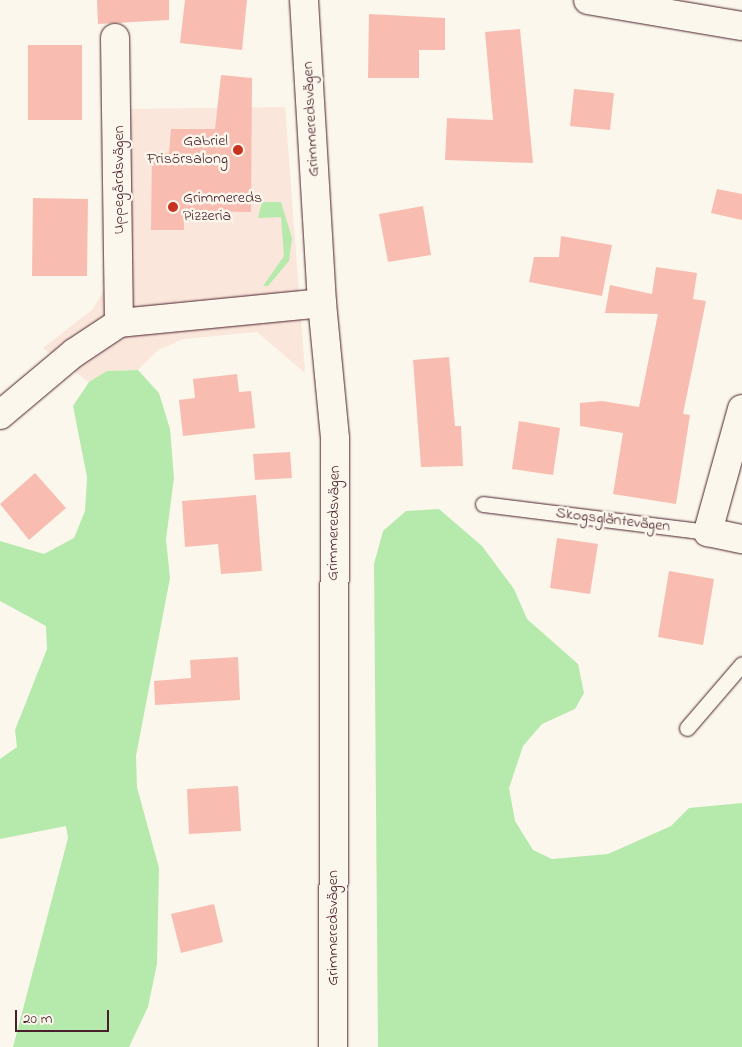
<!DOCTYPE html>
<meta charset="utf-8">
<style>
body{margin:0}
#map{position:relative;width:742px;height:1047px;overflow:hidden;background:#fbf7ec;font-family:"Indie Flower",sans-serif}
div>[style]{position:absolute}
.built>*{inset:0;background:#fae6da}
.green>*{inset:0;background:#b5eaac}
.building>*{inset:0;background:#f8bdb0}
.roads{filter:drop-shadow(0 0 1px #4a1f2b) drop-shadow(0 0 1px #4a1f2b)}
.lane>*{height:15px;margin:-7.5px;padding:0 7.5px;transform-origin:7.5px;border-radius:7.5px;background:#fbf7ec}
.street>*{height:28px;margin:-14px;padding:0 14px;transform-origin:14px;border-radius:14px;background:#fbf7ec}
.secondary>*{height:28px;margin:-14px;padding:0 14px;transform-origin:14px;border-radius:14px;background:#fbf7ec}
.dots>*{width:14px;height:14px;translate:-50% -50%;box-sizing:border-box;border:2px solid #fbf7ec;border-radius:50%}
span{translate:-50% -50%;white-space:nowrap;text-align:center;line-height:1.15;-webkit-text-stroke:5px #fbf7ec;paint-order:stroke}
.street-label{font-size:16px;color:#4a1f2b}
.poi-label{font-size:16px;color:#4a1f2b}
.right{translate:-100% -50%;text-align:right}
.left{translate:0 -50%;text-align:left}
.scale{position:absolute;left:15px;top:1010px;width:94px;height:22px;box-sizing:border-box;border:2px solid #4a1f2b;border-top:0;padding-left:6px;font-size:15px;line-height:18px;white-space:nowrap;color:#4a1f2b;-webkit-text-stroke:4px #fbf7ec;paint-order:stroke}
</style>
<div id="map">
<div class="built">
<i style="clip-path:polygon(285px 107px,305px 373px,257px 332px,183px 339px,158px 350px,138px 370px,107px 371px,89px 382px,43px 348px,93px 309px,128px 249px,128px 109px)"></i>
</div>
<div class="green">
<i style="clip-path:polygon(262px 202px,281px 202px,292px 238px,289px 261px,268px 286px,263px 286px,284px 256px,281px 217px,258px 218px)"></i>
<i style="clip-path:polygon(138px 370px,159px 393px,170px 429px,174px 478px,166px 539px,170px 578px,136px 756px,137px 787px,159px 868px,157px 964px,148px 1007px,129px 1047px,13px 1047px,68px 838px,66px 826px,0 839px,0 759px,17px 747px,15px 730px,47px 649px,46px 626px,0 601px,0 541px,44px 554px,74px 538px,85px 511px,87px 477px,73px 406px,89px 382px,107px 371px)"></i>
<i style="clip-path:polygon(439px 509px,482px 546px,514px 589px,527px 619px,578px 664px,584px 693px,575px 709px,542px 724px,523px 746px,509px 788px,515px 821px,533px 850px,552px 859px,608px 854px,671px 826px,689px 808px,742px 803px,742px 1047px,378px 1047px,374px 564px,383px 531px,406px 511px)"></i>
</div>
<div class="building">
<i style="clip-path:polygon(97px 0,169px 0,169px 20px,98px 24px)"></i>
<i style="clip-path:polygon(185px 0,247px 0,242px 50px,180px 43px)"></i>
<i style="clip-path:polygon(369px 14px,445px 18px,445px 50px,419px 50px,419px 78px,368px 78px)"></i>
<i style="clip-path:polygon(520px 29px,533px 163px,445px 160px,447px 118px,493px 120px,485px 32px)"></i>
<i style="clip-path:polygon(28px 45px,82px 45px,82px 120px,28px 120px)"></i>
<i style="clip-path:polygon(221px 75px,252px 78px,251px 212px,184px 211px,184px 230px,151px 230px,152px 152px,169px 153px,171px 129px,215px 129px)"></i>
<i style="clip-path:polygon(574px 89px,614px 93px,610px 130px,570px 126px)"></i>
<i style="clip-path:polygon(717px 189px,742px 194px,742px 220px,711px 213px)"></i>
<i style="clip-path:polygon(33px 198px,88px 199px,87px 276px,32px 276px)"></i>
<i style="clip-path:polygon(423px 206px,431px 255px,388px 262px,379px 214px)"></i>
<i style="clip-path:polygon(561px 236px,612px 245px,602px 296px,529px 282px,534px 257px,559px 257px)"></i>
<i style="clip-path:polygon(656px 267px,697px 273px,693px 299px,706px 301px,683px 414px,690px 415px,676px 504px,613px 494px,623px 433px,580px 426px,580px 403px,602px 401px,639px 407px,658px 314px,605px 313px,610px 285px,652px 294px)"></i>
<i style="clip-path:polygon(449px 357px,455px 426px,461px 426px,463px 466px,421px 467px,413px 360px)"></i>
<i style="clip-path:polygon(237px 374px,239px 392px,251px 391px,255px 428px,183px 436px,179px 400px,195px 398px,193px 379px)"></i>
<i style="clip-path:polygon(519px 421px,560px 428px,553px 475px,512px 469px)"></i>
<i style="clip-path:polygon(290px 452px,292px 478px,255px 480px,253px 454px)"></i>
<i style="clip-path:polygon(35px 473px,66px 508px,29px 540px,0 504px)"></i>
<i style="clip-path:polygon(256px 495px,262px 571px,221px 574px,218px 544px,185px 547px,182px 501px)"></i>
<i style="clip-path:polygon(557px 538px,598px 544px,590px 594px,550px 588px)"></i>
<i style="clip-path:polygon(669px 571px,714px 579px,703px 645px,658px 637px)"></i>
<i style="clip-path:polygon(238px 657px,240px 700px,155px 705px,154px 681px,191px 678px,190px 660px)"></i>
<i style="clip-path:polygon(238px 786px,241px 831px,189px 834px,187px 789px)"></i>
<i style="clip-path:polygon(214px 904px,223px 942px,181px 953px,171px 914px)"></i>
</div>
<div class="roads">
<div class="lane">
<i style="left:483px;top:504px;width:227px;rotate:7.1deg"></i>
<i style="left:687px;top:728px;width:84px;rotate:-49.3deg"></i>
</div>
<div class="street">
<i style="left:588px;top:0;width:156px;rotate:9.6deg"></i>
<i style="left:115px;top:38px;width:285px;rotate:89.2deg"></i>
<i style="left:742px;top:409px;width:128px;rotate:105.5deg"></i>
<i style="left:708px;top:532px;width:35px;rotate:12deg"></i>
<i style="left:0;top:415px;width:97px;rotate:-40deg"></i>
<i style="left:74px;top:353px;width:54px;rotate:-33.7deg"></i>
<i style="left:119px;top:323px;width:204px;rotate:-5.6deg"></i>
</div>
<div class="secondary">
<i style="left:304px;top:0;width:304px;rotate:86.6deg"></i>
<i style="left:322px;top:303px;width:137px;rotate:84.5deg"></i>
<i style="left:335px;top:439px;width:608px;rotate:90.19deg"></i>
</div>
</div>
<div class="dots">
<i style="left:238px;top:150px;background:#c8321e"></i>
<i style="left:173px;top:207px;background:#c8321e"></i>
</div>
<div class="street-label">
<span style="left:311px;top:119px;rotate:-93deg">Grimmeredsvägen</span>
<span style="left:119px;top:180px;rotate:-90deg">Uppegårdsvägen</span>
<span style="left:613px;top:520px;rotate:7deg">Skogsgläntevägen</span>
<span style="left:334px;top:523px;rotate:-89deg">Grimmeredsvägen</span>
<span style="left:333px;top:928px;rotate:-90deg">Grimmeredsvägen</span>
</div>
<div class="poi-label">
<span class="right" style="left:228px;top:150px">Gabriel<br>Frisörsalong</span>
<span class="left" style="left:183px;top:207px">Grimmereds<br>Pizzeria</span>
</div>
<div class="scale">20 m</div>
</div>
